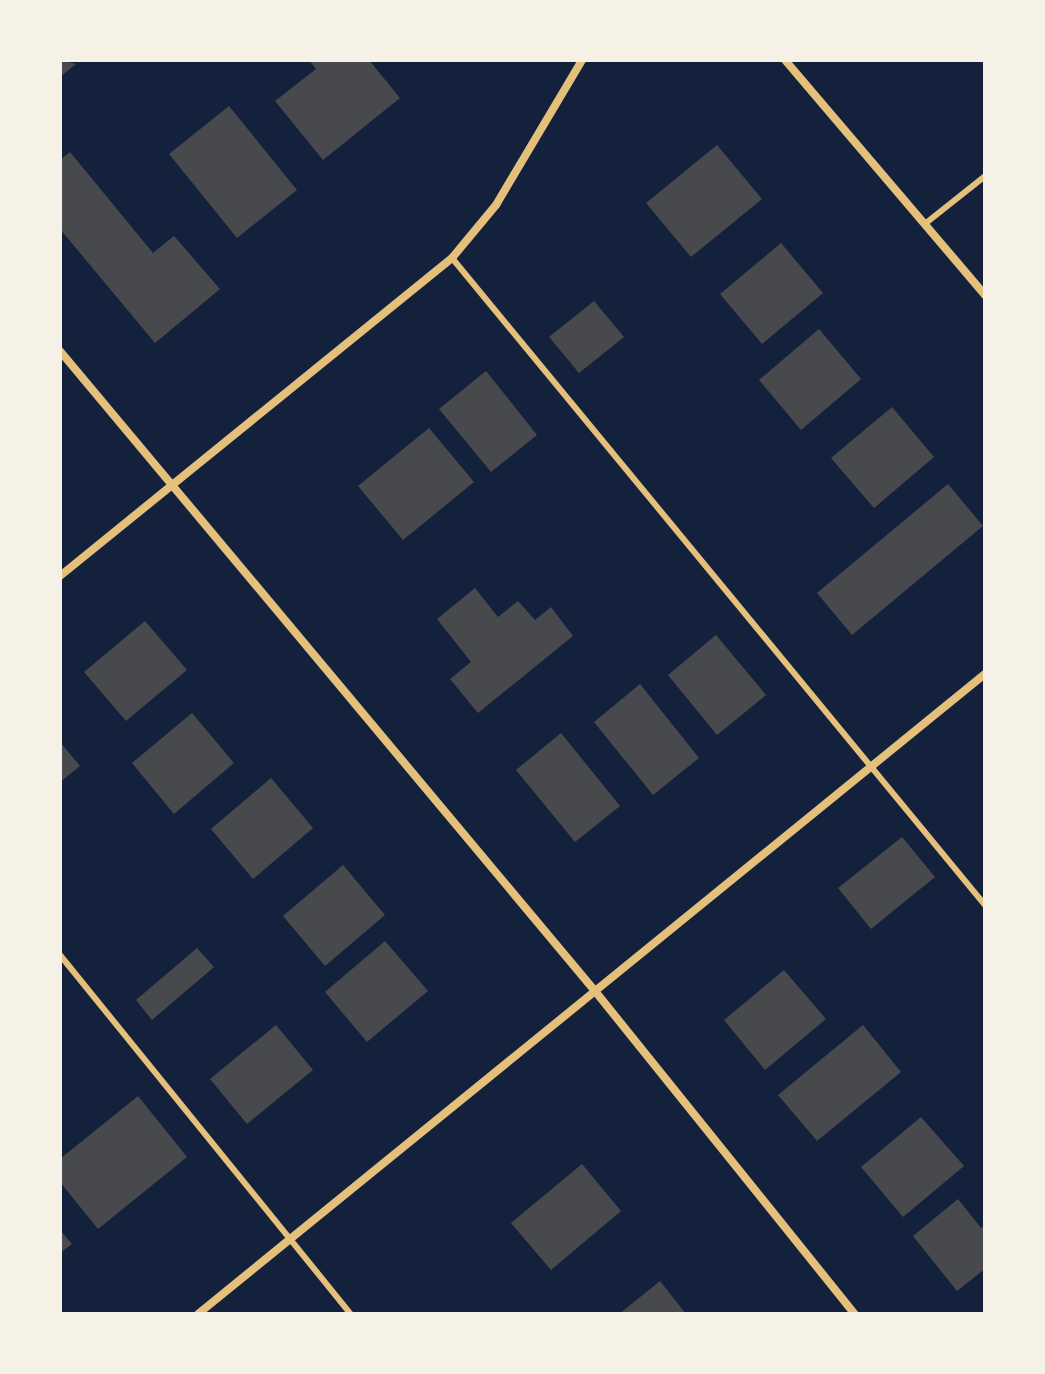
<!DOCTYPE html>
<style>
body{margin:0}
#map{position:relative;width:1045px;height:1374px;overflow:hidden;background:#14213d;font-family:"Zilla Slab",serif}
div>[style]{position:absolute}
.building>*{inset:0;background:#48494c}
.service>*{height:6px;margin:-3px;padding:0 3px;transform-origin:3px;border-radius:3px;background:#e5c07b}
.minor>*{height:8px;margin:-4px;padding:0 4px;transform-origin:4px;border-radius:4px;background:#e5c07b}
span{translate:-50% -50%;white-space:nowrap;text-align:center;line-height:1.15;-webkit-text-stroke:7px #f6f1e7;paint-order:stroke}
.frame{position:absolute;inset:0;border:62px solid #f6f1e7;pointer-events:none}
</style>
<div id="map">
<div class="building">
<i style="clip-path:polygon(60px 60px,76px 64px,60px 77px)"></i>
<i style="clip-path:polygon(309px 60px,369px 60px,400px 98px,323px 160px,275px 101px,316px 69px)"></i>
<i style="clip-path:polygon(229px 106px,297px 190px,237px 238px,169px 154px)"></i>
<i style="clip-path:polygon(717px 145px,762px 199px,691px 257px,646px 203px)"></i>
<i style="clip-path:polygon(70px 152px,153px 253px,174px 236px,220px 289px,155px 343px,60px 229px,60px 160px)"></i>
<i style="clip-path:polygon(781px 243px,823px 293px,762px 344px,720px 294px)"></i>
<i style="clip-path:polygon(594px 301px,624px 337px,579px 373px,549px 337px)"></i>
<i style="clip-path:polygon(819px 329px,861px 379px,801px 430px,759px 380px)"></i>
<i style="clip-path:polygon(486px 371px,537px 435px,491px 472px,439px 409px)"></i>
<i style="clip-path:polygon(892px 407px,934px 457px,874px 508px,831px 458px)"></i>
<i style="clip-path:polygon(429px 428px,474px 482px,403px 540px,358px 486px)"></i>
<i style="clip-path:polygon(948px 484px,983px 526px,852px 635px,817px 593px)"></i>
<i style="clip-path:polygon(475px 588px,498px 617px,518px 601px,535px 620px,551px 607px,573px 636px,478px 713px,450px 679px,471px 662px,437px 619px)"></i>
<i style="clip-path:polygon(145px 621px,187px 670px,126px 721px,84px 672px)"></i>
<i style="clip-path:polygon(716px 635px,766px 695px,717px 735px,668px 675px)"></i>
<i style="clip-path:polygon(640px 684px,699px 758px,653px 795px,594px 722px)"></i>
<i style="clip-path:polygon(192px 713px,234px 763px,174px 814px,132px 763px)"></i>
<i style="clip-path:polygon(561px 733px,620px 806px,575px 842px,516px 770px)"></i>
<i style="clip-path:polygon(60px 742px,80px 766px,60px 782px)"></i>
<i style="clip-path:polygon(271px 778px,313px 828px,253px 879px,211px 829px)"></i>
<i style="clip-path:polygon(902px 837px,935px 877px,871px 929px,838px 888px)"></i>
<i style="clip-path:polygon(343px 865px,385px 915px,325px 966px,283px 916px)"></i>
<i style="clip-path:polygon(385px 941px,428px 991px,367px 1042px,325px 992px)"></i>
<i style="clip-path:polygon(197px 948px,214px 967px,152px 1020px,136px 1000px)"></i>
<i style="clip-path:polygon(784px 970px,826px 1019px,765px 1070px,724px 1020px)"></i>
<i style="clip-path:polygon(276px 1025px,313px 1070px,247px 1124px,210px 1079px)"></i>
<i style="clip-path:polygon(863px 1025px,901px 1072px,817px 1141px,778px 1095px)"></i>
<i style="clip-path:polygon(138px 1096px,187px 1157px,98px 1229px,60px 1182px,60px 1159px)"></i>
<i style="clip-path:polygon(921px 1117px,964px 1166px,903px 1217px,861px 1167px)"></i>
<i style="clip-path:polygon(582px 1164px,621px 1211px,551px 1270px,511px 1223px)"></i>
<i style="clip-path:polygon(958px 1199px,981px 1228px,985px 1225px,985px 1269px,957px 1291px,913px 1236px)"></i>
<i style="clip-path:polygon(60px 1230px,72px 1244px,60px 1253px)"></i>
<i style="clip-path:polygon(660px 1281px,686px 1314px,619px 1314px)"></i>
</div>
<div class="service">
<i style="left:926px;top:223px;width:75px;rotate:-38.5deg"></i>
<i style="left:452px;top:258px;width:838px;rotate:50.52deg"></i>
<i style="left:60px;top:955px;width:462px;rotate:51deg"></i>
</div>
<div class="minor">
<i style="left:785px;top:60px;width:309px;rotate:49.6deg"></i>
<i style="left:60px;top:351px;width:834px;rotate:50.11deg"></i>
<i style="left:595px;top:991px;width:415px;rotate:51.2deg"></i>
<i style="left:60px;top:576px;width:505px;rotate:-39.05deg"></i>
<i style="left:452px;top:258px;width:69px;rotate:-50.3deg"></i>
<i style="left:496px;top:205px;width:169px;rotate:-59.3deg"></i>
<i style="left:198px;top:1314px;width:1014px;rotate:-39.12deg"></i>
</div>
<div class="frame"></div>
</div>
